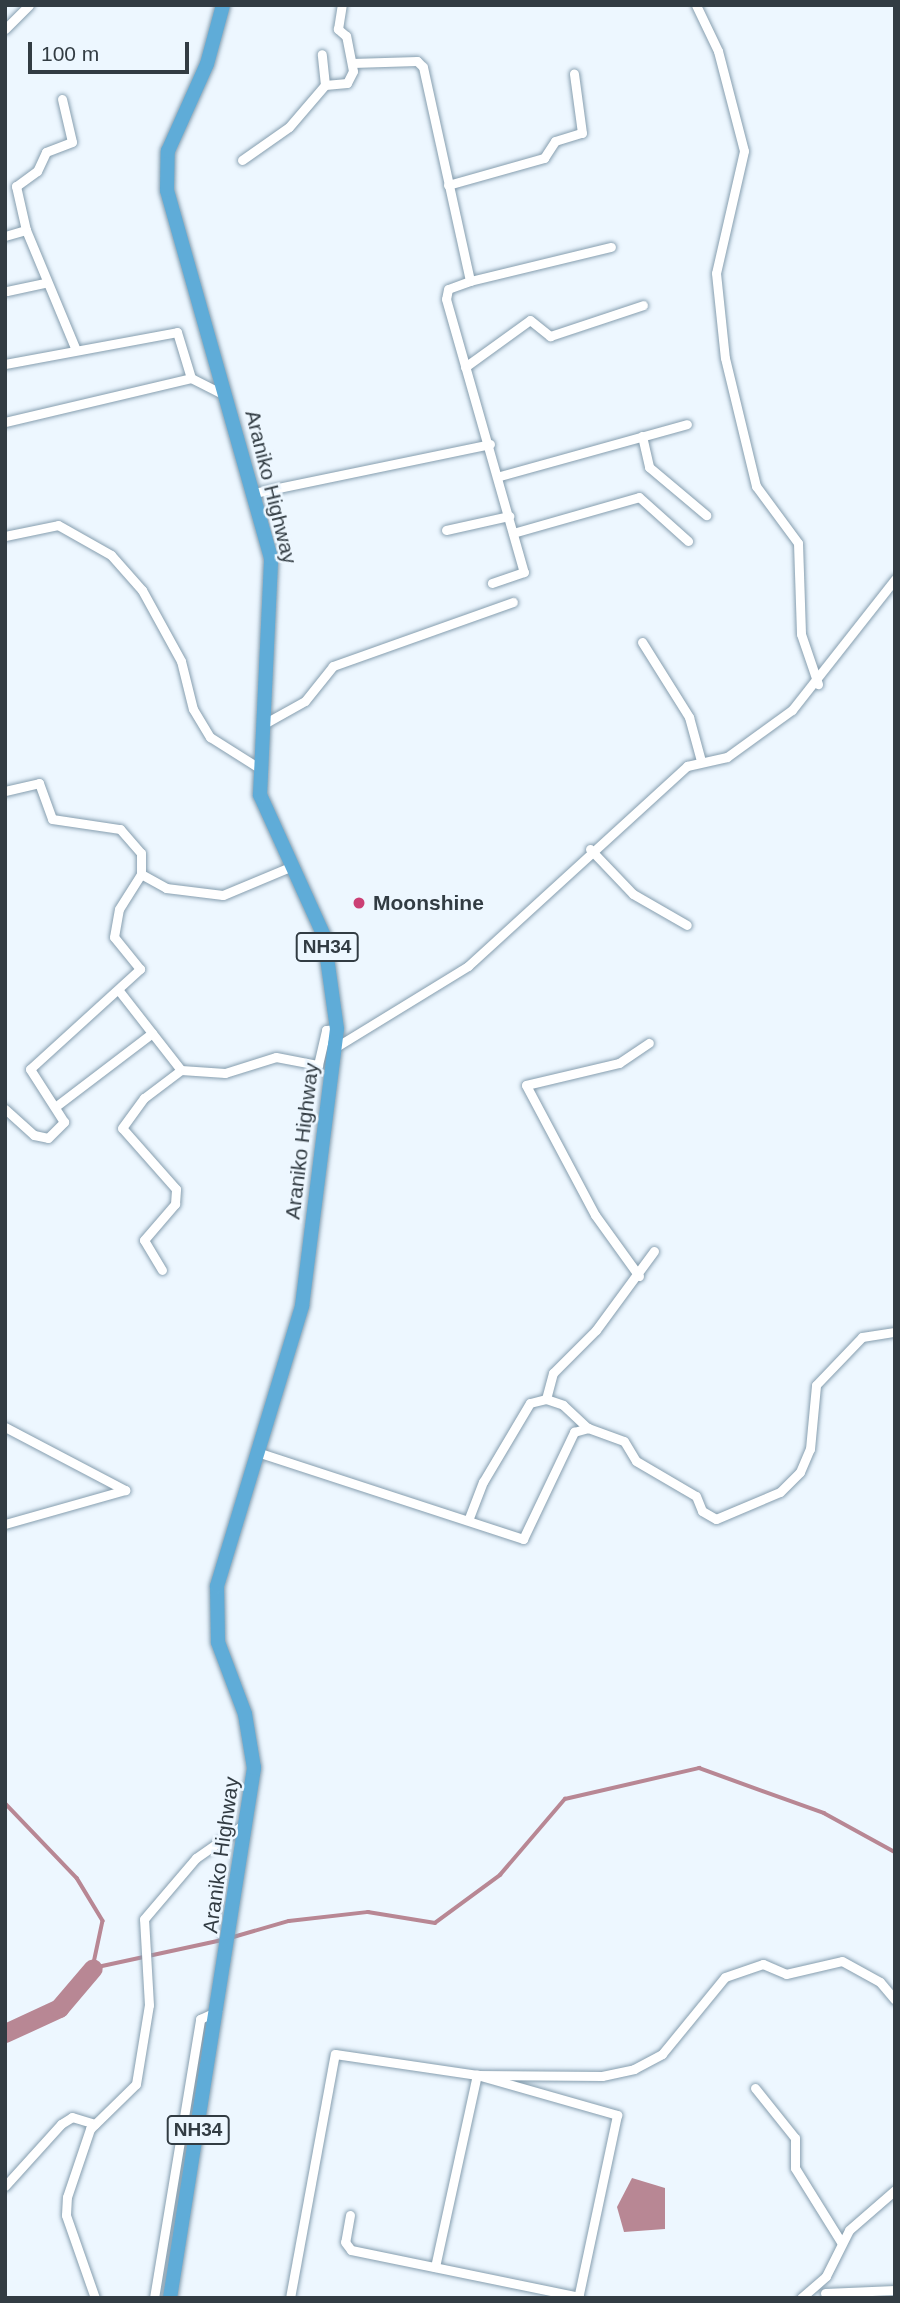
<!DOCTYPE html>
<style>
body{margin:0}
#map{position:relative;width:900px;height:2303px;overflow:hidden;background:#edf7ff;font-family:Arial,sans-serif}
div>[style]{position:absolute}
.water>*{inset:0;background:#b88794}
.stream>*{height:3.5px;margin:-1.75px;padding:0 1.75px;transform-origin:1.75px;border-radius:1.75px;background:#b88794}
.river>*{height:19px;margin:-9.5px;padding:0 9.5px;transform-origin:9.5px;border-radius:9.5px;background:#b88794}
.roads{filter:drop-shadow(0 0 2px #869eaf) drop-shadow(0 0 2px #869eaf)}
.minor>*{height:9px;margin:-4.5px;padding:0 4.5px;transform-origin:4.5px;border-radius:4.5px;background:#fff}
.trunk>*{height:14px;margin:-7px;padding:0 7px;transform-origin:7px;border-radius:7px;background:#5facd8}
.dots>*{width:19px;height:19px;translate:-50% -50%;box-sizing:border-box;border:4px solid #edf7ff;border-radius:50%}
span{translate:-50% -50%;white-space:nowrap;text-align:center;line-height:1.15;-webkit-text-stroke:5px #edf7ff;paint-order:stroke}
.shield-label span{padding:2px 5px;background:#edf7ff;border:2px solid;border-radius:5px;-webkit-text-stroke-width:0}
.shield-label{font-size:19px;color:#323c43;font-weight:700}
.street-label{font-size:21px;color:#323c43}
.poi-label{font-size:21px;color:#323c43;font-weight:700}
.left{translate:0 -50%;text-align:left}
.frame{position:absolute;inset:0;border:7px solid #323c43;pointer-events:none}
.scale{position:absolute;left:28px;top:42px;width:161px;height:32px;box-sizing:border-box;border:4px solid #323c43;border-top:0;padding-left:9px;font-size:21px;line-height:24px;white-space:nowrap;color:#323c43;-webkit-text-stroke:5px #edf7ff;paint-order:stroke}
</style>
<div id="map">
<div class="water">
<i style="clip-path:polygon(632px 2178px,665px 2188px,665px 2229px,624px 2232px,617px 2207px)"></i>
</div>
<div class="stream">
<i style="left:5px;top:1803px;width:104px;rotate:46.2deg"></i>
<i style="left:77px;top:1878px;width:50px;rotate:58.8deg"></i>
<i style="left:103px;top:1921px;width:48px;rotate:102deg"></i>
<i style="left:230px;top:1938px;width:61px;rotate:-16.1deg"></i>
<i style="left:289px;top:1921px;width:80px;rotate:-6.5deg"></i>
<i style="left:368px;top:1912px;width:68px;rotate:9.3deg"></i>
<i style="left:435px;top:1923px;width:81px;rotate:-36.4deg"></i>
<i style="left:500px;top:1875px;width:100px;rotate:-49.5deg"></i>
<i style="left:565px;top:1799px;width:138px;rotate:-13deg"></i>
<i style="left:699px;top:1768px;width:133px;rotate:19.8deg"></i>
<i style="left:824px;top:1813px;width:81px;rotate:28.8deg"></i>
<i style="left:93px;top:1968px;width:133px;rotate:-12.2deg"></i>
</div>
<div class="river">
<i style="left:5px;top:2033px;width:60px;rotate:-24.8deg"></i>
<i style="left:59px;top:2008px;width:52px;rotate:-49.6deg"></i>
</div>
<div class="roads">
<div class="minor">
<i style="left:696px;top:5px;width:51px;rotate:64.4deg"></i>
<i style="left:718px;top:51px;width:103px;rotate:75.4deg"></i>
<i style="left:744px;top:151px;width:125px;rotate:102.9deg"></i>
<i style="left:716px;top:273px;width:85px;rotate:84deg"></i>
<i style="left:725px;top:358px;width:132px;rotate:76.4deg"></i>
<i style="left:756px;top:486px;width:71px;rotate:53.6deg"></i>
<i style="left:798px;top:543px;width:91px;rotate:88.1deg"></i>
<i style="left:801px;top:634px;width:53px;rotate:71.2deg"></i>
<i style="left:5px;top:29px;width:34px;rotate:-45deg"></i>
<i style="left:352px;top:63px;width:65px;rotate:-1.8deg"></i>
<i style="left:417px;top:61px;width:8px;rotate:45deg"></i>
<i style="left:423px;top:67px;width:219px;rotate:77.6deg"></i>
<i style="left:470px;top:281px;width:145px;rotate:-13.6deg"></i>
<i style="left:325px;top:85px;width:22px;rotate:-5deg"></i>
<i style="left:347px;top:83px;width:13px;rotate:-63deg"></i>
<i style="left:353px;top:71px;width:36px;rotate:-101deg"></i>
<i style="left:346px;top:36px;width:11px;rotate:-139deg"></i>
<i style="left:338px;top:29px;width:24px;rotate:-81deg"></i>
<i style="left:62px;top:99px;width:44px;rotate:76.9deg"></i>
<i style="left:72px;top:142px;width:28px;rotate:159deg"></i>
<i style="left:46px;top:152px;width:21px;rotate:115deg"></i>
<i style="left:37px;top:171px;width:26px;rotate:144deg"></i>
<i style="left:16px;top:186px;width:45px;rotate:77.2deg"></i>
<i style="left:26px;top:230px;width:130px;rotate:67.4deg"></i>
<i style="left:242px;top:160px;width:57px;rotate:-35.1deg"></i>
<i style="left:289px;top:127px;width:55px;rotate:-49.4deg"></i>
<i style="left:325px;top:85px;width:31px;rotate:-96deg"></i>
<i style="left:448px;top:185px;width:100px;rotate:-15.7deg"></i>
<i style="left:544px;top:158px;width:20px;rotate:-57deg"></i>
<i style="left:555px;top:141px;width:28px;rotate:-17deg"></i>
<i style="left:582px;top:133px;width:60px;rotate:-97.7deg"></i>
<i style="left:5px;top:236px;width:22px;rotate:-16deg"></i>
<i style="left:470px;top:281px;width:23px;rotate:160deg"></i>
<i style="left:448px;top:289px;width:10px;rotate:101deg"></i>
<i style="left:446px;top:299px;width:284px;rotate:74.1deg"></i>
<i style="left:524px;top:572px;width:34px;rotate:161deg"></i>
<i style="left:7px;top:291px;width:40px;rotate:-12deg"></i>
<i style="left:5px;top:364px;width:175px;rotate:-10.5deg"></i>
<i style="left:177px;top:332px;width:48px;rotate:73.1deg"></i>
<i style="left:191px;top:378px;width:36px;rotate:27deg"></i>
<i style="left:465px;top:367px;width:80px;rotate:-35.9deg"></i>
<i style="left:530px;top:320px;width:26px;rotate:39deg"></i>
<i style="left:550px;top:336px;width:98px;rotate:-18.4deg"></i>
<i style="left:5px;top:422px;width:191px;rotate:-13.3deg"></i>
<i style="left:642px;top:436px;width:32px;rotate:77deg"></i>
<i style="left:649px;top:467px;width:75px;rotate:40.1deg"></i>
<i style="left:500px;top:476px;width:194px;rotate:-15.5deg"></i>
<i style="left:254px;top:493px;width:241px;rotate:-11.7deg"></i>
<i style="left:446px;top:530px;width:65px;rotate:-12.5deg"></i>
<i style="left:513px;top:533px;width:131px;rotate:-15.9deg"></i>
<i style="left:639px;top:497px;width:66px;rotate:41.9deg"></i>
<i style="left:5px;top:536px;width:54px;rotate:-11.7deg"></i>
<i style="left:58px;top:525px;width:61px;rotate:29.5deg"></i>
<i style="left:111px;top:555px;width:47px;rotate:48.5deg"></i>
<i style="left:142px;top:590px;width:81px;rotate:61.2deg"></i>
<i style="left:181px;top:661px;width:49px;rotate:76deg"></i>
<i style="left:193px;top:709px;width:33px;rotate:59deg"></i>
<i style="left:210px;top:737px;width:58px;rotate:32.3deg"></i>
<i style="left:642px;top:642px;width:89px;rotate:57.9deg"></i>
<i style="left:689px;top:717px;width:46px;rotate:74.7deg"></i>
<i style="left:262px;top:725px;width:49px;rotate:-29.2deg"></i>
<i style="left:305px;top:701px;width:45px;rotate:-51.3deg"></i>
<i style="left:333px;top:666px;width:191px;rotate:-19.6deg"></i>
<i style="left:5px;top:791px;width:35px;rotate:-13deg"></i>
<i style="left:39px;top:783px;width:38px;rotate:70deg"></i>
<i style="left:52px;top:819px;width:69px;rotate:8.4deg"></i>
<i style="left:120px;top:829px;width:32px;rotate:49deg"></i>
<i style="left:141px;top:853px;width:21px;rotate:90deg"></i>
<i style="left:141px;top:874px;width:29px;rotate:29deg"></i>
<i style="left:166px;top:888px;width:57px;rotate:7deg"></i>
<i style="left:223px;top:895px;width:73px;rotate:-22.7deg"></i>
<i style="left:590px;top:849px;width:62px;rotate:46.3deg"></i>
<i style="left:633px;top:894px;width:62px;rotate:29.9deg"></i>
<i style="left:120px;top:992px;width:99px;rotate:52deg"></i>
<i style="left:181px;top:1070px;width:44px;rotate:3.9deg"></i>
<i style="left:225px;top:1073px;width:53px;rotate:-17.4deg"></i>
<i style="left:276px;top:1057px;width:43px;rotate:10.8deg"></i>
<i style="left:318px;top:1065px;width:36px;rotate:-77deg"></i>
<i style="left:326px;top:1030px;width:11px;rotate:-5deg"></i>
<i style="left:336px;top:1047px;width:155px;rotate:-31.5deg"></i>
<i style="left:468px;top:966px;width:297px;rotate:-42.4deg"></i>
<i style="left:687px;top:766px;width:41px;rotate:-12.7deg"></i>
<i style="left:727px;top:757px;width:80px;rotate:-35.9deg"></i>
<i style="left:792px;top:710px;width:167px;rotate:-51.8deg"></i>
<i style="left:55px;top:1107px;width:122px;rotate:-37.3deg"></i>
<i style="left:5px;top:1109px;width:39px;rotate:42deg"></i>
<i style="left:34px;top:1135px;width:14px;rotate:12deg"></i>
<i style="left:48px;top:1138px;width:23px;rotate:-45deg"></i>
<i style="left:64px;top:1122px;width:63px;rotate:-122.7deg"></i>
<i style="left:30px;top:1069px;width:149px;rotate:-42.3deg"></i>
<i style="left:140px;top:969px;width:41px;rotate:-129.1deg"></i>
<i style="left:114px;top:937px;width:28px;rotate:-80deg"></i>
<i style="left:119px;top:909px;width:41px;rotate:-57.8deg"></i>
<i style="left:162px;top:1270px;width:35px;rotate:-121deg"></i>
<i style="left:144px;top:1240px;width:48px;rotate:-49.3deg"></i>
<i style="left:175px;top:1204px;width:15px;rotate:-86deg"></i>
<i style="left:176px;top:1189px;width:81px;rotate:-131.5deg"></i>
<i style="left:122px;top:1128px;width:37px;rotate:-54deg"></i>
<i style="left:144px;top:1098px;width:46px;rotate:-37.1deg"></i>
<i style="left:639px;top:1276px;width:75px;rotate:-125.8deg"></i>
<i style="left:595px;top:1215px;width:147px;rotate:-118deg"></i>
<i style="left:526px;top:1085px;width:96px;rotate:-13.3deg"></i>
<i style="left:619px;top:1063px;width:36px;rotate:-34deg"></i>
<i style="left:546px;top:1399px;width:27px;rotate:-75deg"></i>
<i style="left:553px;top:1373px;width:61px;rotate:-45deg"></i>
<i style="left:596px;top:1330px;width:98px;rotate:-53.7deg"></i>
<i style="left:5px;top:1427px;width:136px;rotate:27.7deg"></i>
<i style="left:260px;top:1453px;width:277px;rotate:18.1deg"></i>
<i style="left:523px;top:1539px;width:119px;rotate:-64.5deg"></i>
<i style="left:574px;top:1432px;width:15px;rotate:-16deg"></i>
<i style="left:588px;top:1428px;width:38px;rotate:20deg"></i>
<i style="left:624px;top:1441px;width:23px;rotate:59deg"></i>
<i style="left:636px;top:1461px;width:69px;rotate:30.3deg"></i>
<i style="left:696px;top:1496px;width:16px;rotate:68deg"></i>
<i style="left:702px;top:1511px;width:16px;rotate:30deg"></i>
<i style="left:716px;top:1519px;width:69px;rotate:-22.9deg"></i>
<i style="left:780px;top:1492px;width:28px;rotate:-45deg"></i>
<i style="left:800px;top:1472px;width:25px;rotate:-67deg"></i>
<i style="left:810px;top:1449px;width:64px;rotate:-84.6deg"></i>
<i style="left:816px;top:1385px;width:66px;rotate:-46.2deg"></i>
<i style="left:862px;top:1337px;width:33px;rotate:-9deg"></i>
<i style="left:469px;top:1518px;width:39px;rotate:-69deg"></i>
<i style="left:483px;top:1482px;width:92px;rotate:-59.3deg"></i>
<i style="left:530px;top:1403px;width:16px;rotate:-14deg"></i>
<i style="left:546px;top:1399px;width:18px;rotate:19deg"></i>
<i style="left:563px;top:1405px;width:34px;rotate:43deg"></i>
<i style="left:5px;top:1524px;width:125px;rotate:-15.8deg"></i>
<i style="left:755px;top:2088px;width:64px;rotate:51.3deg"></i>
<i style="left:795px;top:2138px;width:30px;rotate:90deg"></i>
<i style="left:795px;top:2168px;width:87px;rotate:58.1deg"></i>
<i style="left:5px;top:2186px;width:84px;rotate:-47.9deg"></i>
<i style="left:61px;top:2124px;width:13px;rotate:-32deg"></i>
<i style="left:72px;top:2117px;width:24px;rotate:17deg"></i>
<i style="left:350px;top:2215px;width:27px;rotate:100deg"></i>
<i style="left:345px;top:2242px;width:10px;rotate:53deg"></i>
<i style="left:351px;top:2250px;width:233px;rotate:11.6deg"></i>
<i style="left:435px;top:2267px;width:197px;rotate:-77.7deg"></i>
<i style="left:477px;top:2075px;width:125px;rotate:0.5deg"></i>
<i style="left:602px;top:2076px;width:33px;rotate:-12deg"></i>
<i style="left:634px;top:2069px;width:32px;rotate:-28deg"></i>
<i style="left:662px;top:2054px;width:99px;rotate:-50.7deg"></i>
<i style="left:725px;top:1977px;width:40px;rotate:-18.9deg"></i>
<i style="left:763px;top:1964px;width:25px;rotate:23deg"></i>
<i style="left:786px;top:1974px;width:57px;rotate:-13.1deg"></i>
<i style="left:842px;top:1961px;width:43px;rotate:28.9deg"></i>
<i style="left:880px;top:1982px;width:23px;rotate:50deg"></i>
<i style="left:825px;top:2293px;width:70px;rotate:-2.5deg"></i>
<i style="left:95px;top:2298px;width:88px;rotate:-109.3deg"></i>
<i style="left:66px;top:2215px;width:18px;rotate:-87deg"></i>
<i style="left:67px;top:2197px;width:72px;rotate:-71.3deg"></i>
<i style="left:90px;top:2129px;width:64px;rotate:-44.4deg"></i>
<i style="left:136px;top:2084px;width:80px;rotate:-80.7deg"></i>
<i style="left:149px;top:2005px;width:86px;rotate:-93.3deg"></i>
<i style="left:144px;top:1919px;width:80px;rotate:-49.6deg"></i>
<i style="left:196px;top:1858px;width:61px;rotate:-35deg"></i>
<i style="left:154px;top:2298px;width:283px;rotate:-80.6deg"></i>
<i style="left:200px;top:2019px;width:19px;rotate:-25deg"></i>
<i style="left:290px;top:2298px;width:248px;rotate:-79.6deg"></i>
<i style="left:335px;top:2054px;width:144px;rotate:8.4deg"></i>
<i style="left:477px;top:2075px;width:146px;rotate:15.9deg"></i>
<i style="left:617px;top:2115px;width:187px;rotate:102deg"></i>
<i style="left:801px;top:2298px;width:33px;rotate:-41deg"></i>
<i style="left:826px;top:2276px;width:51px;rotate:-63.4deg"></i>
<i style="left:849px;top:2230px;width:61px;rotate:-41deg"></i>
</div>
<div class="trunk">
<i style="left:170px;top:2298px;width:537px;rotate:-80.99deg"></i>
<i style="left:254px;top:1768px;width:55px;rotate:-99.5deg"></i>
<i style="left:245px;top:1714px;width:77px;rotate:-110.6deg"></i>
<i style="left:218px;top:1642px;width:56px;rotate:-91deg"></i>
<i style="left:217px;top:1586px;width:293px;rotate:-73.1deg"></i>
<i style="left:302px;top:1306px;width:279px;rotate:-82.8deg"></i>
<i style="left:337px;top:1029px;width:94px;rotate:-98deg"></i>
<i style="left:324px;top:936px;width:155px;rotate:-114.4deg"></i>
<i style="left:260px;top:795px;width:237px;rotate:-87.3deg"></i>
<i style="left:271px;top:558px;width:382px;rotate:-105.8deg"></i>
<i style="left:167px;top:190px;width:39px;rotate:-89deg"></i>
<i style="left:168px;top:151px;width:95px;rotate:-65.9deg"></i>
<i style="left:207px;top:64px;width:61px;rotate:-74.8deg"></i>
</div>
</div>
<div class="dots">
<i style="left:359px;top:903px;background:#cb4075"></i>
</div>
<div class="shield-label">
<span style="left:327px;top:947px">NH34</span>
<span style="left:198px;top:2130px">NH34</span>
</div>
<div class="street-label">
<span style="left:271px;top:487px;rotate:76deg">Araniko Highway</span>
<span style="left:302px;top:1141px;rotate:-83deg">Araniko Highway</span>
<span style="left:221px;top:1855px;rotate:-82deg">Araniko Highway</span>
</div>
<div class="poi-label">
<span class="left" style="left:373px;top:903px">Moonshine</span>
</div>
<div class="frame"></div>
<div class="scale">100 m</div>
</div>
